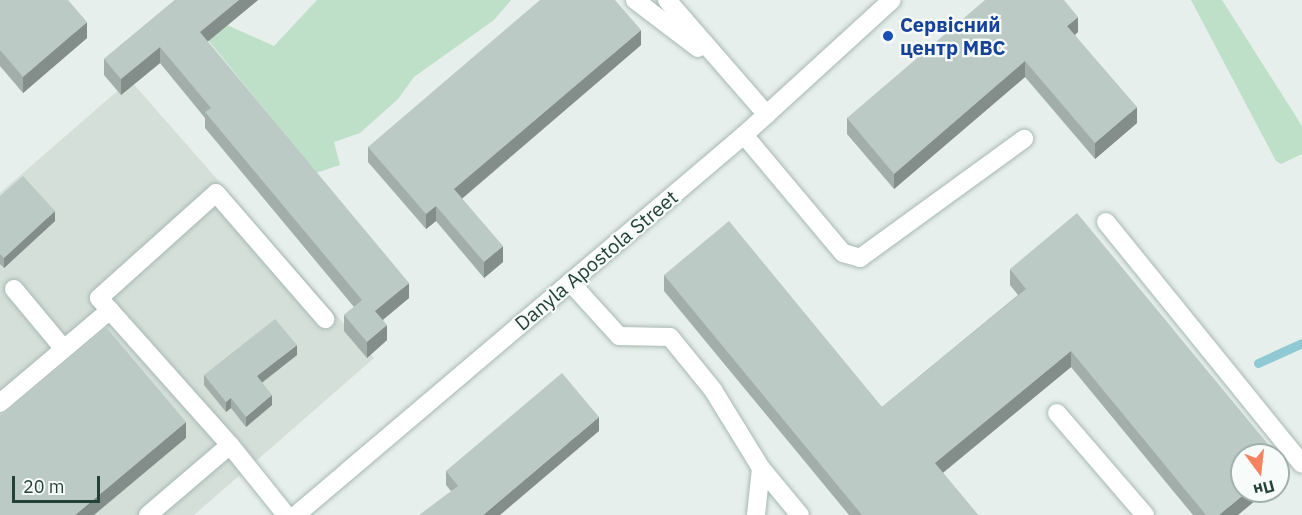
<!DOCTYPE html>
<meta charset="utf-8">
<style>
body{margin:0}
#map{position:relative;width:1302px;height:515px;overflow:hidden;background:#e6efeb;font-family:"IBM Plex Sans",sans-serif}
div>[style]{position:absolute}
.built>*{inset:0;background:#d4dfda}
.green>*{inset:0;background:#bfe0c8}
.stream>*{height:9px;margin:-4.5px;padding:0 4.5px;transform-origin:4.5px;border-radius:4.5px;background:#8ec9d4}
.roads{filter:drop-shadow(0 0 2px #a8b8b2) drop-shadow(0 0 2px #a8b8b2)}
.minor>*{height:18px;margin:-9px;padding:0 9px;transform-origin:9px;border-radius:9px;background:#fff}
.wall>*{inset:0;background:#a1aea9}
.shaded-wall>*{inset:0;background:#838d89}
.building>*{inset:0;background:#bbcac4}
.dots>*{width:16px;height:16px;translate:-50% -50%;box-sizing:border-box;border:3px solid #f7fbf9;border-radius:50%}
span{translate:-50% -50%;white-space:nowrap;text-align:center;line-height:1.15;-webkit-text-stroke:4.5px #f7fbf9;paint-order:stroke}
.transit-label{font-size:20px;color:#164399;font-weight:700}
.left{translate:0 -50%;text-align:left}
.street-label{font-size:20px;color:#24423a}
.north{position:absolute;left:1230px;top:443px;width:60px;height:60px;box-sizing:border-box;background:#f7fbf9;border:2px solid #a3b1ad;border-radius:50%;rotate:165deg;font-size:16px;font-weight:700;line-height:24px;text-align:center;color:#24423a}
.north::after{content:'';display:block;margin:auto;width:21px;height:27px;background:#f4845f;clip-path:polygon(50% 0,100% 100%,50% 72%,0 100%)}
.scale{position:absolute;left:12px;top:476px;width:88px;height:27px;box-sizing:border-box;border:3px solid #24423a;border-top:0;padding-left:8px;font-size:18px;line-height:21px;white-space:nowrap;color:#24423a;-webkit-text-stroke:4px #f7fbf9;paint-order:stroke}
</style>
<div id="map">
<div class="built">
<i style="clip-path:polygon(130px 80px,374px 358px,194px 515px,0 515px,0 193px)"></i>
</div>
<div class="green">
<i style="clip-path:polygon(317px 0,511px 0,494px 20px,414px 77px,398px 99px,360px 133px,334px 142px,340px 165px,316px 173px,178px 3px,274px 46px)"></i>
<i style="clip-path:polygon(1191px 0,1222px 0,1302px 126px,1302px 154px,1281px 164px,1276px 161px)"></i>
</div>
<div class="stream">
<i style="left:1258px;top:363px;width:48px;rotate:-24.4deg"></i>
</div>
<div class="roads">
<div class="minor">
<i style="left:635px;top:0;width:79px;rotate:37.3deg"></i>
<i style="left:667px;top:0;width:152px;rotate:49deg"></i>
<i style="left:744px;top:135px;width:154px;rotate:50deg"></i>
<i style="left:843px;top:253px;width:18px;rotate:16deg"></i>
<i style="left:860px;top:258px;width:203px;rotate:-36deg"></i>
<i style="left:1106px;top:222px;width:311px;rotate:51deg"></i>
<i style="left:570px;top:282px;width:73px;rotate:47.8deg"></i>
<i style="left:619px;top:336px;width:51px;rotate:1.1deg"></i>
<i style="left:670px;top:337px;width:68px;rotate:50.9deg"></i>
<i style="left:713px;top:390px;width:92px;rotate:58.4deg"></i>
<i style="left:761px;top:468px;width:61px;rotate:50.3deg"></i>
<i style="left:14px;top:289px;width:78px;rotate:50.2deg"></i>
<i style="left:0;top:403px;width:144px;rotate:-40.2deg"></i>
<i style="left:1057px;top:413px;width:135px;rotate:49.2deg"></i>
<i style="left:230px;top:445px;width:90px;rotate:51.3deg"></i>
<i style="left:148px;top:515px;width:108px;rotate:-40.5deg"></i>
<i style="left:230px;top:445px;width:197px;rotate:-131.7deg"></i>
<i style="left:99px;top:298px;width:157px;rotate:-41.9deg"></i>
<i style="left:216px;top:193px;width:167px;rotate:49.1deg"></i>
<i style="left:296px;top:515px;width:587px;rotate:-40.31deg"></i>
<i style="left:744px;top:135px;width:200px;rotate:-42.4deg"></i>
<i style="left:756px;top:515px;width:47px;rotate:-83.9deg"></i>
</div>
</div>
<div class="wall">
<i style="clip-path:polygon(0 0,87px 38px,23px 93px,0 66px)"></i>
<i style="clip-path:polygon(175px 0,258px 0,207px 42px,409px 298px,383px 320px,387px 340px,367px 358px,344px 331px,344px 315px,354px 307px,205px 128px,205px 118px,160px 63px,121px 95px,104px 75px,104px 59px)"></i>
<i style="clip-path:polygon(1078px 32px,1075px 35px,1137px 123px,1095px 159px,1025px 77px,894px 189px,847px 134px,847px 118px)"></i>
<i style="clip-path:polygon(641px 45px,462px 199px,503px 262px,484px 278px,436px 221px,426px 229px,368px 162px,368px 147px)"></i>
<i style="clip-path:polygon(0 196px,55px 221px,4px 268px,0 264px)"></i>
<i style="clip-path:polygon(1010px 269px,1238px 515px,1193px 515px,1071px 367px,943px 473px,978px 515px,849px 515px,664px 291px,664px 275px,882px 407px,1018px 295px,1010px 285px)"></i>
<i style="clip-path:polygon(297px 355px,262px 383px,272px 405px,246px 427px,231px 408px,226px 412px,204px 385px,204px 375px)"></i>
<i style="clip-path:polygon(599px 431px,451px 491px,446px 485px,446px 471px)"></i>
</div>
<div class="shaded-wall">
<i style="clip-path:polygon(239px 0,258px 0,200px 48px,200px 32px)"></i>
<i style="clip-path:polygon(1078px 17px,1078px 32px,1067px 41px,1067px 26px)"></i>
<i style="clip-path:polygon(87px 22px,87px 38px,23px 93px,23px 77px)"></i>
<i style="clip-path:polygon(641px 30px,641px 45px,454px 205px,454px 189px)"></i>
<i style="clip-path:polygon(160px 47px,160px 63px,121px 95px,121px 79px)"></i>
<i style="clip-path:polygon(1025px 61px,1025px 77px,894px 189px,894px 174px)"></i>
<i style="clip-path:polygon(1137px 107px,1137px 123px,1095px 159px,1095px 143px)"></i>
<i style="clip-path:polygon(436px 206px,436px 221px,426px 229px,426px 214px)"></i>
<i style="clip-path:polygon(55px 211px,55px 221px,4px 268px,4px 258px)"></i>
<i style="clip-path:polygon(503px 246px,503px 262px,484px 278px,484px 262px)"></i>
<i style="clip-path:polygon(409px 283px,409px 298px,375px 326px,375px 311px)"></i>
<i style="clip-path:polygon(387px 325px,387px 340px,367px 358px,367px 342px)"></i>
<i style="clip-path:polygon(297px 345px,297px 355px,257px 386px,257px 376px)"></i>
<i style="clip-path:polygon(1071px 351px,1071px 367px,935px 479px,935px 463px)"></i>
<i style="clip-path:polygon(272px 395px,272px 405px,246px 427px,246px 417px)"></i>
<i style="clip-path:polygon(231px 398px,231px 408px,226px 412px,226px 402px)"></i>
<i style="clip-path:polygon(599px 417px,599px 431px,500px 515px,483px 515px)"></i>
<i style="clip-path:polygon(186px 422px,186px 438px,94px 515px,75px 515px)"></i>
<i style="clip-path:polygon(1283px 462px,1283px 478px,1278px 482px,1278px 466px)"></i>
<i style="clip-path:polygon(1248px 491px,1267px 491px,1238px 515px,1219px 515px)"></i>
</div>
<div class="building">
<i style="clip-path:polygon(0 0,68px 0,87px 22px,23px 77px,0 50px)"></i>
<i style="clip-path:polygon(175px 0,239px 0,200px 32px,409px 283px,375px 311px,387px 325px,367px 342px,344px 315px,362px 300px,205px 112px,211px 108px,160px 47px,121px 79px,104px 59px)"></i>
<i style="clip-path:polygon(540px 0,615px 0,641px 30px,454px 189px,503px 246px,484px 262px,436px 206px,426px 214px,368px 147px)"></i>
<i style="clip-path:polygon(985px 0,1064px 0,1078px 17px,1067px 26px,1137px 107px,1095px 143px,1025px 61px,894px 174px,847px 118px)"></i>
<i style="clip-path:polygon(23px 176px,55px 211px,4px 258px,0 254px,0 196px)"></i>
<i style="clip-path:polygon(1077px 213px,1277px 455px,1242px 455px,1242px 491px,1248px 491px,1219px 515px,1206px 515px,1071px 351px,935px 463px,978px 515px,862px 515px,664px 275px,729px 221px,882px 407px,1026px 289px,1010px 269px)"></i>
<i style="clip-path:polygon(275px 319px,297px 345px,257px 376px,272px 395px,246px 417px,231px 398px,226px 402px,204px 375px)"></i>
<i style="clip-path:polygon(106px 327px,186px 422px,75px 515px,0 515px,0 416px)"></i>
<i style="clip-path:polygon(562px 373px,599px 417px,483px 515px,419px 515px,458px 486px,446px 471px)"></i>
<i style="clip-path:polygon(1278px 456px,1283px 462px,1278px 466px)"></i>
</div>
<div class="dots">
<i style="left:888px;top:36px;background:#1a4fb4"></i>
</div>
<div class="transit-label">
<span class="left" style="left:900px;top:36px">Сервісний<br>центр МВС</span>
</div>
<div class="street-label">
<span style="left:596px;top:260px;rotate:-40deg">Danyla Apostola Street</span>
</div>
<div class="north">Пн</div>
<div class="scale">20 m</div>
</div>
